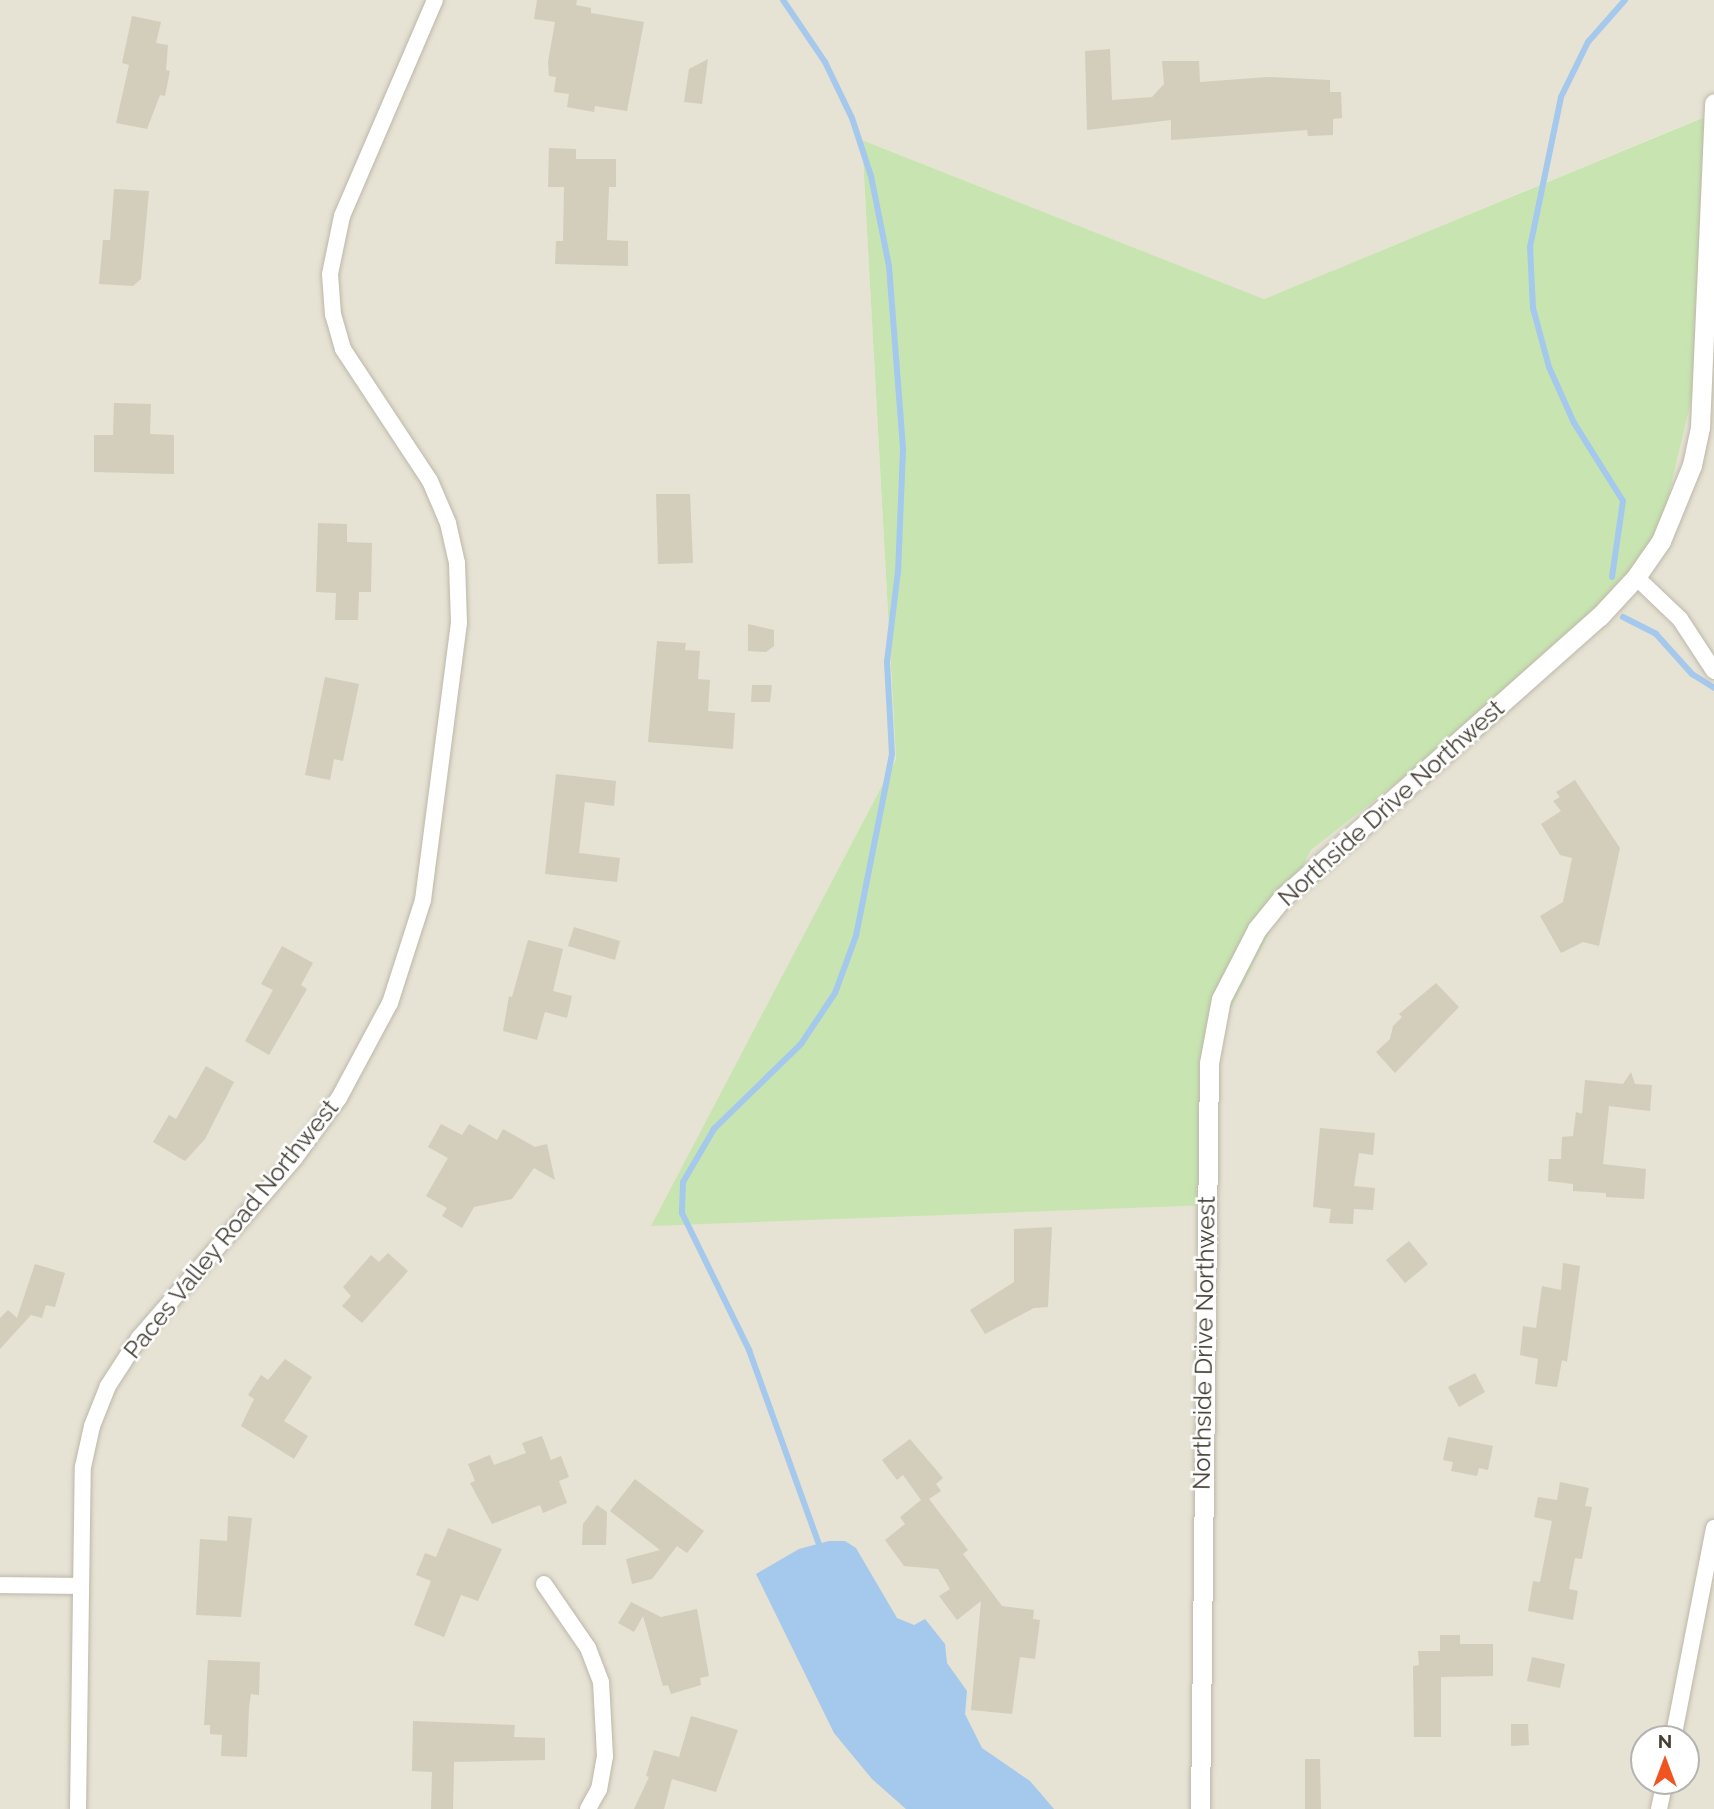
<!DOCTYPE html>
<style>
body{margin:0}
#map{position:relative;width:1714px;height:1809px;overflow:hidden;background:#f2f0e6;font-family:Raleway,sans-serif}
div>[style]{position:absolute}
.residential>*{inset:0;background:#e6e2d4}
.green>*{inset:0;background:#c8e5b1}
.water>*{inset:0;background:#a5c8ed}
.stream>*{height:6px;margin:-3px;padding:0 3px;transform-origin:3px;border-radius:3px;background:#a5c8ed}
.building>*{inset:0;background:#d3cdbc}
.roads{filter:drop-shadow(0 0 2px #bdb8a9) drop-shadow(0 0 2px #bdb8a9)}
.minor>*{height:16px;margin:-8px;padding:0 8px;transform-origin:8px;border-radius:8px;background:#fff}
.tertiary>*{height:19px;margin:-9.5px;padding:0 9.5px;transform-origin:9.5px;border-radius:9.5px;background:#fff}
span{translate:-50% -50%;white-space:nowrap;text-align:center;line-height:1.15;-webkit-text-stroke:5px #fff;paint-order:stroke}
.street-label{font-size:24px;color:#454036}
.north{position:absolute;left:1630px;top:1725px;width:70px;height:70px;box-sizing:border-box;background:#fff;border:2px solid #b5b3af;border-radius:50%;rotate:0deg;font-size:19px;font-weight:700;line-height:28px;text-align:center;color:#454036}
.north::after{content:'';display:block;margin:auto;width:24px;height:32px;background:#f05420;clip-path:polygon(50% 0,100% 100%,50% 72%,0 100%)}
</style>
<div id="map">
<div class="residential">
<i style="clip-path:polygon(evenodd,0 0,1714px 0,1714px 1809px,0 1809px,0 0,1711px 114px,1517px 689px,1311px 850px,1218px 1034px,652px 1226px,896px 759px,862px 140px,1264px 299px,1711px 114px,0 0,1644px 1739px,1686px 1739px,1686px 1781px,1644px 1781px,1644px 1739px)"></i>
</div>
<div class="green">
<i style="clip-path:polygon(1712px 114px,1712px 310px,1656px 550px,1517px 689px,1311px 850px,1218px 1034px,1209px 1205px,651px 1226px,896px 759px,862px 140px,1264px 299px)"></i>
</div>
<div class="water">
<i style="clip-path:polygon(829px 1541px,845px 1541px,856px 1548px,897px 1618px,914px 1625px,925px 1619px,945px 1644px,947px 1663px,967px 1691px,965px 1714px,982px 1748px,1030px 1781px,1054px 1809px,906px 1809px,872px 1779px,834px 1733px,756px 1574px,799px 1549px)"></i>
</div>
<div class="stream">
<i style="left:783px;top:0;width:75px;rotate:55.9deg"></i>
<i style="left:825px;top:62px;width:62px;rotate:64.3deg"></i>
<i style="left:852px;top:118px;width:61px;rotate:71.9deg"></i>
<i style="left:871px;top:176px;width:92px;rotate:78.7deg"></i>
<i style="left:889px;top:266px;width:184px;rotate:85.6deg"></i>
<i style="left:903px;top:449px;width:122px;rotate:92.3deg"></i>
<i style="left:898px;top:571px;width:92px;rotate:96.9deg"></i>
<i style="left:887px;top:662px;width:92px;rotate:86.9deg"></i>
<i style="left:892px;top:754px;width:186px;rotate:101.2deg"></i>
<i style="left:856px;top:936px;width:61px;rotate:110.2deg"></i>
<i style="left:835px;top:993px;width:61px;rotate:123.7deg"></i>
<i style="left:801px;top:1044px;width:122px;rotate:135.7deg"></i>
<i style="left:714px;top:1129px;width:61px;rotate:120.3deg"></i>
<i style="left:683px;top:1182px;width:31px;rotate:92deg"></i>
<i style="left:682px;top:1213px;width:153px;rotate:63.9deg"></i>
<i style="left:749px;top:1350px;width:206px;rotate:70.2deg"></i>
<i style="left:1612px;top:577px;width:77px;rotate:-81.8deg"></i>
<i style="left:1623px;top:501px;width:92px;rotate:-122.1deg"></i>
<i style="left:1574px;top:423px;width:61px;rotate:-114.1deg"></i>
<i style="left:1549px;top:367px;width:61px;rotate:-105.2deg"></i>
<i style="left:1533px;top:308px;width:61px;rotate:-92.8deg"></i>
<i style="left:1530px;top:247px;width:153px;rotate:-78.3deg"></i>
<i style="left:1561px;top:97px;width:61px;rotate:-63.9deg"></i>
<i style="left:1588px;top:42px;width:56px;rotate:-48.6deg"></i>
<i style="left:1623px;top:617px;width:37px;rotate:27deg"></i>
<i style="left:1656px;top:634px;width:54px;rotate:48deg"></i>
<i style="left:1692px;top:674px;width:26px;rotate:32deg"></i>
</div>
<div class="building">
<i style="clip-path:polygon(537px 0,577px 0,576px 5px,591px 8px,591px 13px,644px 22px,627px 111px,595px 106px,594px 112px,567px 107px,569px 94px,554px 92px,556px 77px,549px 76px,548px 62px,555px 22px,534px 19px)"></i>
<i style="clip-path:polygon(132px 16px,161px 22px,156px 43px,168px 45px,166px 70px,170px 71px,165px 96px,160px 95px,147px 129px,116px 123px,129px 65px,122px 63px)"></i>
<i style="clip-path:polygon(1110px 49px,1112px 100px,1152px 97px,1164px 84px,1162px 61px,1199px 61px,1200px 82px,1268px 77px,1330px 80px,1330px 92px,1341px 92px,1342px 118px,1333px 119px,1333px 135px,1308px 136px,1307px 130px,1171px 140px,1171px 120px,1087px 130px,1085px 51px)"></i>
<i style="clip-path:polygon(708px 59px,702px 104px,684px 102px,689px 69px)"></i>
<i style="clip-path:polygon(549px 148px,576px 149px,576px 159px,616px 159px,616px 187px,609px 187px,607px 240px,628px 241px,628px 266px,555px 264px,556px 241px,563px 241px,564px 187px,548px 187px)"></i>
<i style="clip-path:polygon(114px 189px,149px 191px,141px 279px,133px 286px,99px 284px,103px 240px,110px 240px)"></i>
<i style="clip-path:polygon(114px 403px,151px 404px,150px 434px,174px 435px,174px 474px,94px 472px,94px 435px,113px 435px)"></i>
<i style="clip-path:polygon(656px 494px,690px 494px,693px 563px,658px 564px)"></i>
<i style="clip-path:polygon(318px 523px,347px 524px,347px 542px,372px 543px,371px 592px,359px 592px,358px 620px,335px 620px,336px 593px,316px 592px)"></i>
<i style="clip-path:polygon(748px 624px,774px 630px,774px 646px,766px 652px,748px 651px)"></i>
<i style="clip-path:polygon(657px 641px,686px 643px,685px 650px,700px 651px,698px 679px,710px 680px,708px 711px,735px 713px,733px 749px,648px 742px)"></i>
<i style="clip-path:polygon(325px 677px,359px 684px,343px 761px,334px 759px,330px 780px,305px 775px)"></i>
<i style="clip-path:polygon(752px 685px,772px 685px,770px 702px,751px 702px)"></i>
<i style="clip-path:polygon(556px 774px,616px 781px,614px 806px,585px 802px,579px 853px,620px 858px,617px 882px,545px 874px)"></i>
<i style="clip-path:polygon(1575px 780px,1620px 848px,1599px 946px,1583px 942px,1561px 953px,1540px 916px,1563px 902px,1572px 858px,1560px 855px,1541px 824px,1561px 811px,1553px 801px,1560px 797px,1556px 792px)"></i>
<i style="clip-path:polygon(574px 927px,620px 941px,615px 960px,568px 946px)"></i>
<i style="clip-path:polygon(528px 940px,563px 949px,553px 991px,572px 996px,567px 1018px,545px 1012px,537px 1040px,503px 1031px,509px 996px,512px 997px)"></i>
<i style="clip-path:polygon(282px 946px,313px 963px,301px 985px,307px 989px,269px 1055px,245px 1041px,273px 990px,261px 984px)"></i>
<i style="clip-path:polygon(1436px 983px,1459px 1007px,1395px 1073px,1376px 1052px,1390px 1039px,1393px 1026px,1402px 1017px,1399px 1014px)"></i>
<i style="clip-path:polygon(206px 1066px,234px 1082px,205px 1139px,185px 1161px,153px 1142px,169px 1115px,176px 1119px)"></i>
<i style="clip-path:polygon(1631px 1072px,1635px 1084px,1652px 1085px,1650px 1111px,1609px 1106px,1603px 1164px,1646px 1169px,1644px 1199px,1606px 1197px,1606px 1193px,1573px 1191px,1573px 1184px,1548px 1181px,1549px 1159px,1561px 1159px,1562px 1137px,1573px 1136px,1576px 1112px,1582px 1114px,1585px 1080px,1623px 1084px)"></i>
<i style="clip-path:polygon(441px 1124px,462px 1135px,469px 1124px,497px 1140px,503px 1129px,535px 1147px,547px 1144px,555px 1180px,534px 1168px,512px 1199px,474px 1207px,462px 1228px,442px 1216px,447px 1208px,426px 1196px,448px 1158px,428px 1147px)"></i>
<i style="clip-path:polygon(1320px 1128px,1375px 1133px,1373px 1155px,1359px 1153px,1354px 1186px,1375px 1188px,1373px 1210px,1354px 1209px,1353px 1224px,1329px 1223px,1331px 1209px,1313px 1207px)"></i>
<i style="clip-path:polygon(1052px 1227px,1048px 1307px,1034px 1308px,985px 1334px,970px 1310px,1014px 1282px,1014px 1229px)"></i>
<i style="clip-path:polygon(1409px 1241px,1428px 1264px,1405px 1283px,1386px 1260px)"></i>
<i style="clip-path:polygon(388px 1253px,408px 1271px,362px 1323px,342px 1306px,351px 1296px,343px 1287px,371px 1255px,379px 1262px)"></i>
<i style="clip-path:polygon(1563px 1263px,1580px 1266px,1567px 1362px,1562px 1360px,1557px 1387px,1535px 1384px,1538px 1359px,1520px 1355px,1523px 1326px,1536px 1328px,1542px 1286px,1561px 1290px)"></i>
<i style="clip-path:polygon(35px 1264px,65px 1273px,55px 1307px,46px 1305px,42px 1318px,31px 1315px,0 1349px,0 1318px,8px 1310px,17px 1318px)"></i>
<i style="clip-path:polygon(285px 1359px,312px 1377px,284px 1421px,308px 1436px,294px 1459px,241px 1426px,254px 1399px,248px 1395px,261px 1375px,268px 1380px)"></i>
<i style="clip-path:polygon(1475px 1373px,1485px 1392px,1459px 1407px,1448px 1387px)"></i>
<i style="clip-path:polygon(542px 1436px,551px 1460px,561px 1456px,569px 1477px,559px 1481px,567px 1503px,543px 1513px,540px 1505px,492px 1524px,470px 1483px,475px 1481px,468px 1464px,490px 1455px,494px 1465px,526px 1453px,522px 1443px)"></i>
<i style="clip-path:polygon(1448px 1437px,1493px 1446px,1488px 1470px,1479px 1468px,1477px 1476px,1451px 1471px,1453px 1462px,1443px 1460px)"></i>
<i style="clip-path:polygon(910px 1439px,943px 1478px,936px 1484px,941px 1491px,929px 1499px,968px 1550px,963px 1554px,1002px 1606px,1034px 1610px,1033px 1619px,1040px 1620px,1035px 1659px,1020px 1657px,1012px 1714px,971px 1710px,981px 1601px,957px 1620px,939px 1596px,950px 1589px,938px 1569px,904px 1566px,885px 1540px,905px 1524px,900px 1517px,921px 1500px,903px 1475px,897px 1480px,882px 1460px)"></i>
<i style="clip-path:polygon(635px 1479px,704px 1531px,687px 1553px,677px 1546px,652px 1579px,632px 1584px,626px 1559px,660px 1550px,610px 1511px)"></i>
<i style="clip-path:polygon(1560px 1482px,1589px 1488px,1585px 1506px,1592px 1507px,1582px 1559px,1575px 1558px,1569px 1589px,1578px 1591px,1573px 1620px,1528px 1611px,1533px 1581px,1540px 1582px,1552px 1521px,1534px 1517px,1538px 1497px,1557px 1500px)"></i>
<i style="clip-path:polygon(597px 1505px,607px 1512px,606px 1545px,582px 1545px,583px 1524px)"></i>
<i style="clip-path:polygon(228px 1516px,252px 1518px,241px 1617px,196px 1615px,200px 1539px,227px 1541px)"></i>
<i style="clip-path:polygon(448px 1528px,502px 1549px,478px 1601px,461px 1595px,444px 1637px,414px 1625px,431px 1581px,416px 1575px,425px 1553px,436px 1557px)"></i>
<i style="clip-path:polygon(631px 1602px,661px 1617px,697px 1609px,709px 1676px,700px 1678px,701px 1685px,671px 1694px,668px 1685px,663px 1686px,643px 1616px,634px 1632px,618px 1623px)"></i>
<i style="clip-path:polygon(1440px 1635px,1460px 1635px,1460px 1644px,1493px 1644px,1493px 1676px,1441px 1677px,1441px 1737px,1414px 1737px,1413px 1666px,1419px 1665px,1418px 1651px,1440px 1651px)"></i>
<i style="clip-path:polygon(1532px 1657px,1565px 1664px,1560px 1688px,1527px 1681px)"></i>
<i style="clip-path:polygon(208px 1660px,260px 1662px,259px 1695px,251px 1694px,249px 1708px,247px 1757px,221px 1756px,222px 1735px,210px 1734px,210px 1725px,204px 1725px)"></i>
<i style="clip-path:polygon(691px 1716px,738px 1730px,716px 1792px,672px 1779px,664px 1809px,634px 1809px,649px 1777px,646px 1776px,654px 1750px,679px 1757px)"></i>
<i style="clip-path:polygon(413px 1721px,515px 1725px,514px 1737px,545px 1738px,545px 1760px,454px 1762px,453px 1809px,431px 1809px,432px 1772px,412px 1771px)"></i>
<i style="clip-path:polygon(1511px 1724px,1528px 1724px,1529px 1745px,1511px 1746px)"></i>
<i style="clip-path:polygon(1305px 1759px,1320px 1759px,1321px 1809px,1305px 1809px)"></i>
</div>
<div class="roads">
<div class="minor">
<i style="left:1636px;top:577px;width:61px;rotate:43.7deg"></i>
<i style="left:1680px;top:619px;width:62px;rotate:56.8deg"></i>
<i style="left:544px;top:1584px;width:78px;rotate:55.5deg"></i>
<i style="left:588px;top:1648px;width:36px;rotate:69deg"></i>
<i style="left:601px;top:1682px;width:74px;rotate:86.9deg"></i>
<i style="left:605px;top:1756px;width:34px;rotate:100deg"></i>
<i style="left:599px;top:1789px;width:23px;rotate:119deg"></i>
<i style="left:0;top:1585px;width:80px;rotate:0.7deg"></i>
<i style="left:1673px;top:1739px;width:215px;rotate:-79deg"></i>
<i style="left:78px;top:1809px;width:342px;rotate:-89.2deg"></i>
<i style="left:83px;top:1467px;width:42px;rotate:-77.6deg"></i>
<i style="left:92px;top:1426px;width:43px;rotate:-68.2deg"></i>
<i style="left:108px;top:1386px;width:57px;rotate:-57.1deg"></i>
<i style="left:139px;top:1338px;width:237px;rotate:-49.1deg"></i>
<i style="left:294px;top:1159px;width:76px;rotate:-53.6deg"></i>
<i style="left:339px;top:1098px;width:108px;rotate:-61.8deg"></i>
<i style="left:390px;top:1003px;width:108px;rotate:-72.2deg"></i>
<i style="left:423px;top:900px;width:279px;rotate:-82.6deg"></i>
<i style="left:459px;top:623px;width:60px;rotate:-91.9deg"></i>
<i style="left:457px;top:563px;width:41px;rotate:-102.7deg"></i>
<i style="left:448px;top:523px;width:46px;rotate:-113.2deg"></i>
<i style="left:430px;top:481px;width:158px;rotate:-123.4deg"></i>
<i style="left:343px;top:349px;width:35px;rotate:-106deg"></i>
<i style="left:333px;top:315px;width:41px;rotate:-94.2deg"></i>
<i style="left:330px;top:274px;width:59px;rotate:-78.3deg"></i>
<i style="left:342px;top:216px;width:235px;rotate:-66.7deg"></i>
<i style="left:1659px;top:1809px;width:29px;rotate:-78deg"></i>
</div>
<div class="tertiary">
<i style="left:1200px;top:1809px;width:746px;rotate:-89.31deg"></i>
<i style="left:1209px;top:1063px;width:65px;rotate:-79.4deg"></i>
<i style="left:1221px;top:999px;width:79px;rotate:-62.8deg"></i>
<i style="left:1257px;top:929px;width:40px;rotate:-51deg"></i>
<i style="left:1282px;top:898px;width:424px;rotate:-41.6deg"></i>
<i style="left:1599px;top:617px;width:54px;rotate:-47.2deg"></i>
<i style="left:1636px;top:577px;width:44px;rotate:-55.2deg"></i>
<i style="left:1661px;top:541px;width:82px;rotate:-67.8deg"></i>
<i style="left:1692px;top:465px;width:39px;rotate:-78deg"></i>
<i style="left:1700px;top:427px;width:324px;rotate:-87.5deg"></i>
</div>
</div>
<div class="street-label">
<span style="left:1391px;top:803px;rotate:-42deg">Northside Drive Northwest</span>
<span style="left:231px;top:1229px;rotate:-51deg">Paces Valley Road Northwest</span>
<span style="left:1204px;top:1343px;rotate:-89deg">Northside Drive Northwest</span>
</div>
<div class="north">N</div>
</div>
